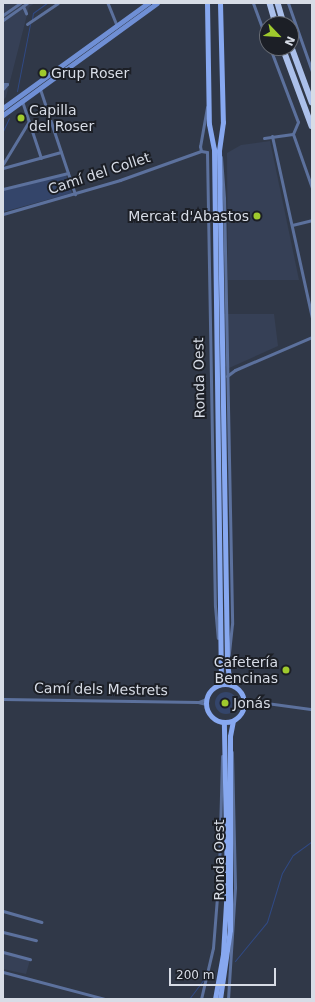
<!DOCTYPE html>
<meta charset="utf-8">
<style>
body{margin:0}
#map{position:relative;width:315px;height:1002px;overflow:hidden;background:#303848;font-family:"DejaVu Sans",sans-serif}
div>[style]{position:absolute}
.built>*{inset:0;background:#364056}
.green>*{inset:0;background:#34456a}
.round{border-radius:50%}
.stream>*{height:1px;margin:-0.5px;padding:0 0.5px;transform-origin:0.5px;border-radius:0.5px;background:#304a85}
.pedestrian>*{height:2.5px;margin:-1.25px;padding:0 1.25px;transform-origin:1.25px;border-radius:1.25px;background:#5c719d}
.minor>*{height:3px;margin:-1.5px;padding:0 1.5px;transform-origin:1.5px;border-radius:1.5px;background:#5c719d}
.secondary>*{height:4.5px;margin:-2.25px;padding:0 2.25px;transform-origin:2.25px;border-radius:2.25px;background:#6f8fd5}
.primary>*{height:5px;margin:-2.5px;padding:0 2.5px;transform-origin:2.5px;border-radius:2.5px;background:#87a8f0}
.primary>.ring{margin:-2.5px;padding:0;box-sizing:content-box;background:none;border:5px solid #87a8f0;border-radius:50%}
.motorway>*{height:5.5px;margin:-2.75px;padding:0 2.75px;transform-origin:2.75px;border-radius:2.75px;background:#abc0eb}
.dots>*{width:11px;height:11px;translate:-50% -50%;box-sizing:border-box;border:2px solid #1c1f26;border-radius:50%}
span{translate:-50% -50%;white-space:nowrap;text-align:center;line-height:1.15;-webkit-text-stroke:4px #1c1f26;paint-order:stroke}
.poi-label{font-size:14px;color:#d7dce6}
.left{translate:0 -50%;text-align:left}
.right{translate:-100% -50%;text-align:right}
.street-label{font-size:14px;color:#d7dce6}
.frame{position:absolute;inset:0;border:4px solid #d7dce6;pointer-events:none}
.north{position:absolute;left:259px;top:16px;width:40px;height:40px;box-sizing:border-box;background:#1c1f26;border:1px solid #676b73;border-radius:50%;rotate:115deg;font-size:11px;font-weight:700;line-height:16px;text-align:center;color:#d7dce6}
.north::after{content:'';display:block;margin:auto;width:14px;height:18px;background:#9fca2d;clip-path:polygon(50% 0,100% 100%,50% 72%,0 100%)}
.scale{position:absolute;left:169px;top:968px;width:107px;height:18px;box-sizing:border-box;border:2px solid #d7dce6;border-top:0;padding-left:5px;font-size:12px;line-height:14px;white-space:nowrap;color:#d7dce6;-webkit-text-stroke:3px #1c1f26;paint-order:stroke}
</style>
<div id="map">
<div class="built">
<i style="clip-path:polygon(3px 3px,35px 3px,29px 7px,6px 97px,3px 100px)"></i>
<i style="clip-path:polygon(270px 141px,299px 280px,228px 280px,227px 153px,241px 145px)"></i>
<i style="clip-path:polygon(224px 314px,274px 314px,278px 346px,229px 368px,225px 366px)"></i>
<i style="clip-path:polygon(3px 953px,30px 960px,26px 974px,3px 969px)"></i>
</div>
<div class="green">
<i style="clip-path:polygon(66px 175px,72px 193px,3px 212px,3px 191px)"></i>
<i class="round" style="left:215px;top:692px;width:22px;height:22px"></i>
</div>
<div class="stream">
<i style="left:32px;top:19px;width:6px;rotate:-81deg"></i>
<i style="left:33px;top:13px;width:17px;rotate:-36deg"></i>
<i style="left:17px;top:91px;width:68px;rotate:-79deg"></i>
<i style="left:3px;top:131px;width:14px;rotate:-65deg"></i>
<i style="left:235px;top:961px;width:50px;rotate:-50.6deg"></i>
<i style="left:267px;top:922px;width:51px;rotate:-73deg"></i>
<i style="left:282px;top:873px;width:21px;rotate:-59deg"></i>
<i style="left:293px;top:855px;width:24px;rotate:-36deg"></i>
<i style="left:189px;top:999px;width:25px;rotate:-53deg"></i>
</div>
<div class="pedestrian">
<i style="left:108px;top:3px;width:24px;rotate:68deg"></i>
</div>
<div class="minor">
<i style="left:253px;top:3px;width:40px;rotate:69.8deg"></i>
<i style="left:288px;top:3px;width:72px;rotate:70.6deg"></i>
<i style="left:23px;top:6px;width:8px;rotate:67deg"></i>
<i style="left:3px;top:15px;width:21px;rotate:-35deg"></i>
<i style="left:3px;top:20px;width:29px;rotate:-35deg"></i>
<i style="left:27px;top:24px;width:37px;rotate:-34deg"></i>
<i style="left:270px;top:48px;width:79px;rotate:69.3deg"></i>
<i style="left:298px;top:122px;width:13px;rotate:113deg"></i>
<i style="left:3px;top:84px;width:4px"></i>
<i style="left:7px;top:84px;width:6px;rotate:129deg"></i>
<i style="left:40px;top:89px;width:111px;rotate:71.6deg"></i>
<i style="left:22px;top:101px;width:60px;rotate:71.6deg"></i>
<i style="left:207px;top:107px;width:40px;rotate:100deg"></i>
<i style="left:200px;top:146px;width:5px;rotate:79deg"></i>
<i style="left:201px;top:151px;width:6px;rotate:9deg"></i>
<i style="left:207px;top:152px;width:454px;rotate:89deg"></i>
<i style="left:215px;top:606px;width:32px;rotate:85deg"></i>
<i style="left:293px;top:134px;width:57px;rotate:70.6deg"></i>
<i style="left:272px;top:136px;width:186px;rotate:77.6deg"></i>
<i style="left:264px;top:138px;width:29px;rotate:-8deg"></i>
<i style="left:221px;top:157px;width:41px;rotate:85.8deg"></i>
<i style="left:224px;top:198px;width:426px;rotate:88.9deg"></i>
<i style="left:232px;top:624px;width:31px;rotate:96deg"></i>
<i style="left:3px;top:164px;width:50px;rotate:-58.8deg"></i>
<i style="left:3px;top:168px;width:60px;rotate:-15.4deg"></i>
<i style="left:3px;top:189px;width:67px;rotate:-13.8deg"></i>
<i style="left:3px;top:214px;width:122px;rotate:-16.2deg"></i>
<i style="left:120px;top:180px;width:86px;rotate:-19.7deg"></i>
<i style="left:292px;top:225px;width:21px;rotate:-14deg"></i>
<i style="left:227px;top:376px;width:10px;rotate:-37deg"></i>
<i style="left:235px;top:370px;width:84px;rotate:-23.2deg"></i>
<i style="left:3px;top:699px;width:195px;rotate:0.9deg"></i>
<i style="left:198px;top:702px;width:8px;rotate:14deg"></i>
<i style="left:245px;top:700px;width:66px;rotate:7.9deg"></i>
<i style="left:199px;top:702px;width:8px;rotate:-23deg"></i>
<i style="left:245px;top:706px;width:8px;rotate:-23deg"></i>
<i style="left:3px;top:911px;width:40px;rotate:16deg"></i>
<i style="left:3px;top:932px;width:34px;rotate:14deg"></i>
<i style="left:3px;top:952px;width:28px;rotate:15deg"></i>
<i style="left:3px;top:972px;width:106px;rotate:14.8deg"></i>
<i style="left:201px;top:999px;width:52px;rotate:-76.8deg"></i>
<i style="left:213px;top:948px;width:76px;rotate:-85.5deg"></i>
<i style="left:219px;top:872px;width:116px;rotate:-88.5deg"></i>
<i style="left:228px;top:999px;width:112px;rotate:-86.4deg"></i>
<i style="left:235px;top:887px;width:135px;rotate:-91.3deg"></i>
</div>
<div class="secondary">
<i style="left:3px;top:108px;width:179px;rotate:-35.9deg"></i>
<i style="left:3px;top:115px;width:190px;rotate:-36deg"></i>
</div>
<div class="primary">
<i style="left:207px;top:3px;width:121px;rotate:89.1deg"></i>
<i style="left:209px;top:124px;width:25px;rotate:79deg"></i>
<i style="left:214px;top:149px;width:535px;rotate:89.25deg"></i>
<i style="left:220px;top:3px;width:119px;rotate:88.6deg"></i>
<i style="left:223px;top:122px;width:29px;rotate:98deg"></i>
<i style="left:219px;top:151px;width:511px;rotate:89.1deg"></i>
<i style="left:227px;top:662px;width:16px;rotate:83deg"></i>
<i style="left:229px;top:678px;width:8px;rotate:60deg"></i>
<i class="ring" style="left:206px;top:684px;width:33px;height:33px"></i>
<i style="left:215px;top:999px;width:46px;rotate:-79.9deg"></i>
<i style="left:223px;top:954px;width:68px;rotate:-86.6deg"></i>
<i style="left:227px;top:886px;width:163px;rotate:-91.1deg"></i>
<i style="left:220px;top:999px;width:70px;rotate:-81.8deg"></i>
<i style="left:230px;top:930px;width:194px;rotate:-90deg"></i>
<i style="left:230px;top:736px;width:15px;rotate:-79deg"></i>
</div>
<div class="motorway">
<i style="left:270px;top:3px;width:22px;rotate:74deg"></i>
<i style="left:278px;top:3px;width:22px;rotate:74deg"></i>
<i style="left:291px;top:45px;width:61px;rotate:69.8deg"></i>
<i style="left:283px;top:48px;width:83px;rotate:69.6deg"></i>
</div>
<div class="dots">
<i style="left:43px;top:73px;background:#9fca2d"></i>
<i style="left:21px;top:118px;background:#9fca2d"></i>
<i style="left:257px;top:216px;background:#9fca2d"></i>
<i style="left:286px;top:670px;background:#9fca2d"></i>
<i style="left:225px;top:703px;background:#9fca2d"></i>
</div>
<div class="poi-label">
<span class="left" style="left:51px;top:73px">Grup Roser</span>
<span class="left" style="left:29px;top:118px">Capilla<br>del Roser</span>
<span class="right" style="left:249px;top:216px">Mercat d'Abastos</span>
<span class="right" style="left:278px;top:670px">Cafetería<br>Bencinas</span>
<span class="left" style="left:233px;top:703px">Jonás</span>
</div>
<div class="street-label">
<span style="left:99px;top:173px;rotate:-18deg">Camí del Collet</span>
<span style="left:199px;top:378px;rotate:-91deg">Ronda Oest</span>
<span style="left:101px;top:689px;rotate:1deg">Camí dels Mestrets</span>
<span style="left:219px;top:860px;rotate:-90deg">Ronda Oest</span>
</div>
<div class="frame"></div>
<div class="north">N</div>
<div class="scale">200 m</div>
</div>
